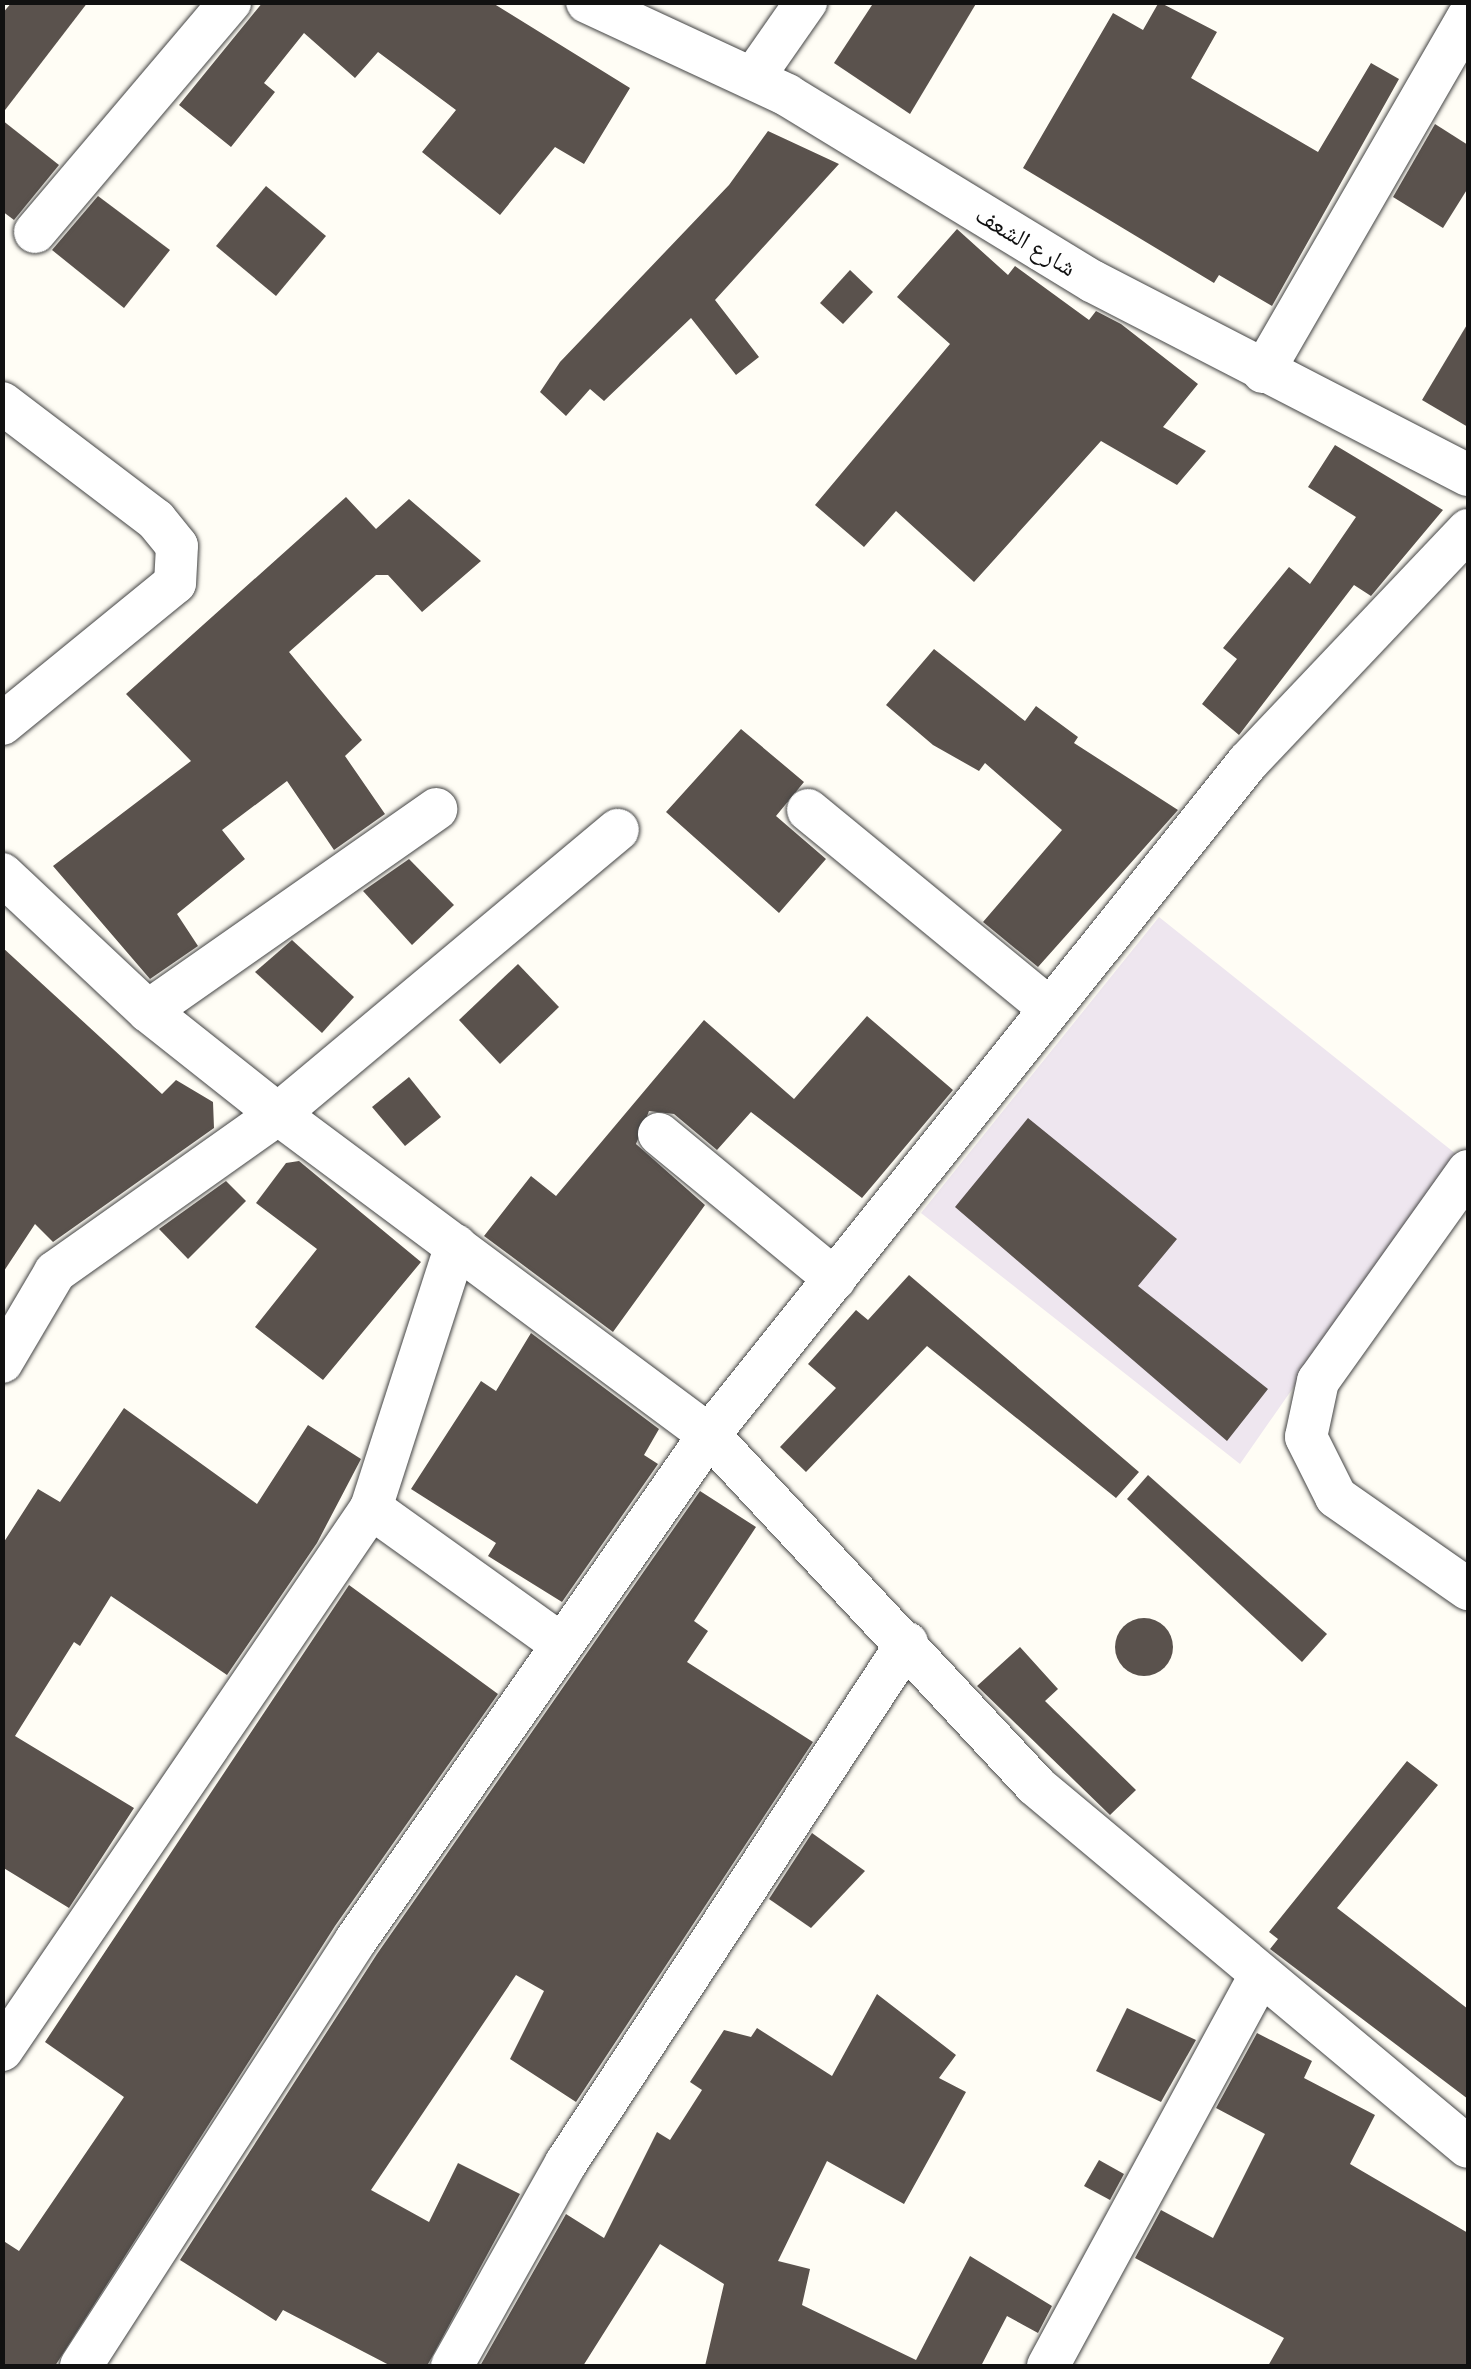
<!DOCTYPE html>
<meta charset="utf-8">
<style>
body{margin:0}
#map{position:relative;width:1471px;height:2369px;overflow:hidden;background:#fffdf5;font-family:"PT Serif","Noto Naskh Arabic",serif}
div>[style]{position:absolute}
.industrial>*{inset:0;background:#eee6ef}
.building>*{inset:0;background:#5a524d}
.round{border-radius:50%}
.roads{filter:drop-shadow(0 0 2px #444) drop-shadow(0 0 2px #444)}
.minor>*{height:42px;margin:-21px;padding:0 21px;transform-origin:21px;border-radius:21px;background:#fff}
span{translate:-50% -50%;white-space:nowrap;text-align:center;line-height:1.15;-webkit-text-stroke:10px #fff;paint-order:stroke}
.street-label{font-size:25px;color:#111}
.frame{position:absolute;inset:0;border:5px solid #111;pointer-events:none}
</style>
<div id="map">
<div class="industrial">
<i style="clip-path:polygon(1159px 917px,1456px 1154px,1240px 1464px,921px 1213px)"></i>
</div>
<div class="building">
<i style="clip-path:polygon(12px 2px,88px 2px,2px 114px,2px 14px)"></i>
<i style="clip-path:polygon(263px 2px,491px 2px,630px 88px,584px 164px,555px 147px,500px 215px,422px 152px,456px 110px,378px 52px,355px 78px,304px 33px,264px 83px,275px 92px,231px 147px,179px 105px)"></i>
<i style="clip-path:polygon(874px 2px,977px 2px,910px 114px,834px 63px)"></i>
<i style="clip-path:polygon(1159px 2px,1217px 32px,1191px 78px,1318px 152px,1371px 63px,1399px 79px,1272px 306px,1219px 275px,1214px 283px,1023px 168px,1113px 13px,1143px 30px)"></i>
<i style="clip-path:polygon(2px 120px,59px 165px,14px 220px,2px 211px)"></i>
<i style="clip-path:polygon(1435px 124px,1468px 145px,1468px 188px,1443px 228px,1393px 197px)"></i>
<i style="clip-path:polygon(768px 131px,839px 164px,715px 300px,759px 357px,736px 375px,691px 318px,604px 401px,590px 389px,566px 416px,540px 392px,560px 362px,729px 185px)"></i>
<i style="clip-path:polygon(266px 186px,326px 236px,276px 296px,216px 246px)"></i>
<i style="clip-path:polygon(98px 196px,170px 250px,124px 308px,52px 250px)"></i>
<i style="clip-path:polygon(957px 229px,1008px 275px,1015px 266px,1089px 320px,1096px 311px,1121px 324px,1198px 384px,1163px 427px,1206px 451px,1177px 485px,1101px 441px,974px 582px,896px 511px,864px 547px,815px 505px,950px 344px,897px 297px)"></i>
<i style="clip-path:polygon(850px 270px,873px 292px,843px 324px,820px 303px)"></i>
<i style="clip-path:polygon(1468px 323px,1468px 427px,1422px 400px)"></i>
<i style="clip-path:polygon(1335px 445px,1443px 510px,1371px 596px,1354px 585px,1239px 735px,1202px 704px,1237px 659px,1223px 648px,1289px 567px,1310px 584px,1356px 517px,1308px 487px)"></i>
<i style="clip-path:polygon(346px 497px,376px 529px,409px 499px,481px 561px,422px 612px,388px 575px,376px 575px,289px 652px,362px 740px,345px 756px,385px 814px,334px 850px,287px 781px,222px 830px,245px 859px,177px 914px,198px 946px,150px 979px,53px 866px,191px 761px,126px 694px)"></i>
<i style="clip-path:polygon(934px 649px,1025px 721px,1036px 706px,1078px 737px,1074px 743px,1178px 810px,1038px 967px,983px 922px,1062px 830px,985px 763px,979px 771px,933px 745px,886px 705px)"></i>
<i style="clip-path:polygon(741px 729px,804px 782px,776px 816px,826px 859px,779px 913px,666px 812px)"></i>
<i style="clip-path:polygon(409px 859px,454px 905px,412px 945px,363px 891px)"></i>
<i style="clip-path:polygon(292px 940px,354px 997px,322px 1033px,255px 972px)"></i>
<i style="clip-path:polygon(2px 947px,162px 1094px,176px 1080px,213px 1102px,214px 1128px,53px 1242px,35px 1224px,2px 1274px)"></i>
<i style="clip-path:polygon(518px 964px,559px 1007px,500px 1064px,459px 1020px)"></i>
<i style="clip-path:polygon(867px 1016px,953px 1090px,862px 1198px,751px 1112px,717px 1150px,674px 1114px,649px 1111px,636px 1144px,705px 1205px,613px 1332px,484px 1236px,531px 1176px,556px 1196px,704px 1020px,794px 1099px)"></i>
<i style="clip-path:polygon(409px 1077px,441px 1117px,405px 1146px,372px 1107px)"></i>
<i style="clip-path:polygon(1028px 1118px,1177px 1239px,1138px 1286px,1268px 1389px,1227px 1441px,955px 1207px)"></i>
<i style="clip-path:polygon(299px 1161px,421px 1262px,323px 1380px,255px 1327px,317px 1249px,256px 1203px,286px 1163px)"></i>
<i style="clip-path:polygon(226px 1181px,246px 1201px,188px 1259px,159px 1229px)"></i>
<i style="clip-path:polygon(909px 1275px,1139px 1472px,1116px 1498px,927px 1346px,806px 1472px,780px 1447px,836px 1388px,808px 1364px,856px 1310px,868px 1320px)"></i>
<i style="clip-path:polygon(531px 1333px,659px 1429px,644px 1455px,658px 1464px,562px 1602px,488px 1556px,496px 1543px,411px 1489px,481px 1381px,496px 1391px)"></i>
<i style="clip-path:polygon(124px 1408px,257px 1504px,308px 1425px,361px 1459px,317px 1543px,227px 1675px,111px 1596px,80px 1646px,74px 1642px,15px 1736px,134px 1808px,69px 1908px,2px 1867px,2px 1545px,38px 1489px,60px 1502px)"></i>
<i style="clip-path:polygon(1148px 1475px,1327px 1634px,1302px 1662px,1127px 1499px)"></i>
<i style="clip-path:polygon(700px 1491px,756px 1527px,694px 1621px,708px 1631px,687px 1662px,813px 1742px,576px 2102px,510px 2059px,544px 1991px,516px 1975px,371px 2190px,429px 2222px,458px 2163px,520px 2194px,427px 2366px,391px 2366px,283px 2310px,276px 2321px,180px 2260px,377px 1954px)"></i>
<i style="clip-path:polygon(349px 1585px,498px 1694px,335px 1926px,55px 2366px,2px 2366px,2px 2240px,19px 2251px,124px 2097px,45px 2042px)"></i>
<i class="round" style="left:1115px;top:1618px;width:58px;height:58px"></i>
<i style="clip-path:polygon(1020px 1647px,1058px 1689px,1045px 1701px,1136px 1790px,1110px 1815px,977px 1686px)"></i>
<i style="clip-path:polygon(1407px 1761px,1438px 1785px,1337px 1908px,1468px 2009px,1468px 2099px,1270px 1949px,1278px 1939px,1269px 1932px)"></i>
<i style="clip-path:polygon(812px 1833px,865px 1871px,811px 1928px,769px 1899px)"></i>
<i style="clip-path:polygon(877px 1994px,956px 2055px,939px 2078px,966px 2092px,904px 2204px,827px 2161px,778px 2261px,810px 2269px,802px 2305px,916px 2360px,970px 2256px,1052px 2306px,1038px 2333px,1007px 2316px,981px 2366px,705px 2366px,724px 2284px,660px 2244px,583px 2366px,480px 2366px,566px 2214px,604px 2238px,657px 2132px,670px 2140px,702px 2090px,690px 2082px,724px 2030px,751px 2037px,757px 2028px,832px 2076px)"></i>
<i style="clip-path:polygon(1127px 2008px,1196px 2040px,1161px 2102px,1096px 2071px)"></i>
<i style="clip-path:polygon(1257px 2033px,1312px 2061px,1304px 2078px,1375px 2115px,1350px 2164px,1468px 2233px,1468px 2366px,1268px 2366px,1284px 2338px,1135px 2258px,1161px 2210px,1213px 2238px,1265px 2134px,1216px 2108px)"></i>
<i style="clip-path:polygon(1099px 2160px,1124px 2174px,1110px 2200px,1084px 2186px)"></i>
</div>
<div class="roads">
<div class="minor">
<i style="left:587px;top:2px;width:221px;rotate:24.9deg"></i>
<i style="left:787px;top:95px;width:357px;rotate:31.4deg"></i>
<i style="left:1092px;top:281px;width:423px;rotate:27.3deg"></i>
<i style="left:753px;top:78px;width:93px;rotate:-55.1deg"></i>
<i style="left:35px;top:232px;width:302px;rotate:-49.7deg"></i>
<i style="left:1263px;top:372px;width:410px;rotate:-60deg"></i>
<i style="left:2px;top:403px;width:193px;rotate:37.2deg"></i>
<i style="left:156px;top:520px;width:33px;rotate:51deg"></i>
<i style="left:177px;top:546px;width:37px;rotate:93deg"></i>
<i style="left:175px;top:583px;width:223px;rotate:140.8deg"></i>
<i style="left:808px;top:810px;width:313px;rotate:39.4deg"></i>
<i style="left:2px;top:874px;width:200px;rotate:43.2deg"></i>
<i style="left:148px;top:1011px;width:166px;rotate:38.4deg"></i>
<i style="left:278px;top:1114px;width:537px;rotate:36.68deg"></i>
<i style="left:709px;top:1435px;width:478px;rotate:47deg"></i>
<i style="left:1035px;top:1785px;width:564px;rotate:39.9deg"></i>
<i style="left:148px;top:1011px;width:352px;rotate:-35deg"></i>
<i style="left:659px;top:1134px;width:228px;rotate:39.5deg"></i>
<i style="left:1468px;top:1171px;width:258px;rotate:125.5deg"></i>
<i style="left:1318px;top:1381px;width:57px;rotate:102.1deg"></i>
<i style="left:1306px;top:1437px;width:67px;rotate:63.4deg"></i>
<i style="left:1336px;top:1497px;width:161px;rotate:34.9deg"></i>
<i style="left:2px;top:1362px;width:104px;rotate:-59.5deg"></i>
<i style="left:55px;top:1272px;width:273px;rotate:-35.3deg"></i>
<i style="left:278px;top:1114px;width:443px;rotate:-39.9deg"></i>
<i style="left:371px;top:1508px;width:230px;rotate:35.6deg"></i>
<i style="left:2px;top:2050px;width:656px;rotate:-55.75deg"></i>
<i style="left:371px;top:1508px;width:276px;rotate:-72.1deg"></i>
<i style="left:81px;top:2366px;width:507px;rotate:-57.16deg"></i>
<i style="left:356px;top:1940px;width:616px;rotate:-55.05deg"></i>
<i style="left:709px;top:1435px;width:862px;rotate:-51.31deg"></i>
<i style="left:1248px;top:762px;width:320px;rotate:-46.5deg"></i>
<i style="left:452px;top:2366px;width:233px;rotate:-60.7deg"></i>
<i style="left:566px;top:2163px;width:622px;rotate:-56.74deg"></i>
<i style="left:1048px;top:2366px;width:440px;rotate:-61.5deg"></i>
</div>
</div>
<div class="street-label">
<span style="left:1026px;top:241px;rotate:31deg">شارع الشعف</span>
</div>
<div class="frame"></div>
</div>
